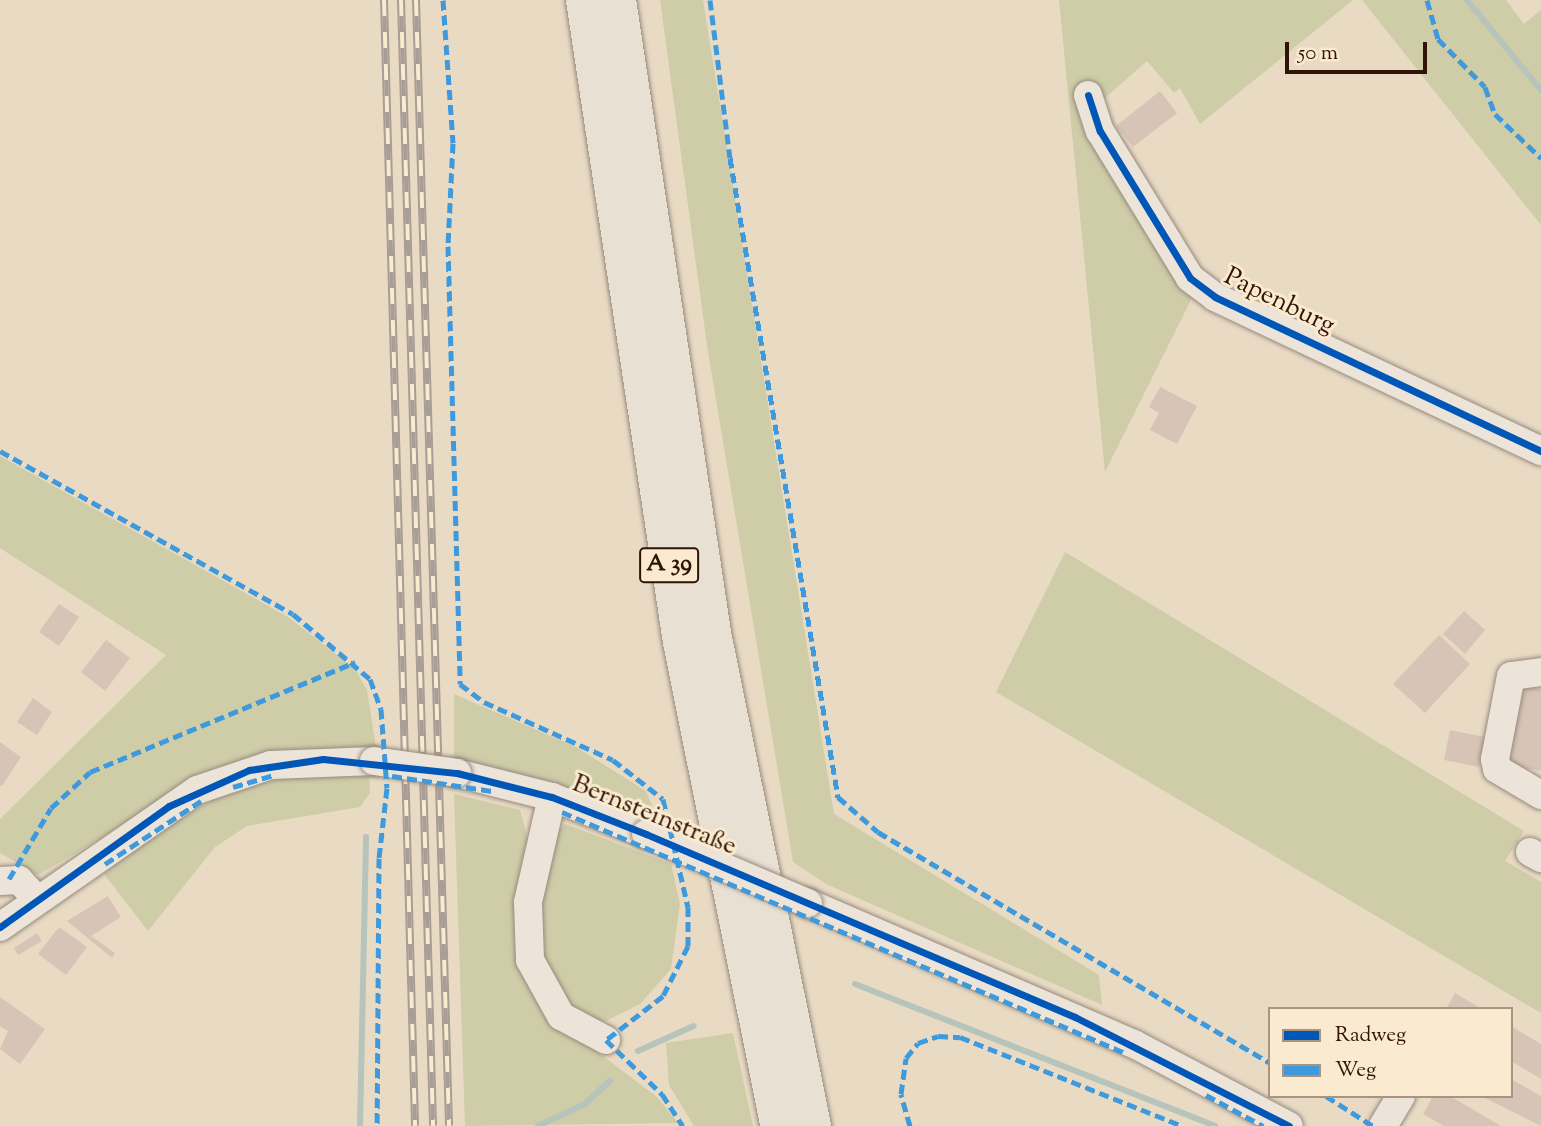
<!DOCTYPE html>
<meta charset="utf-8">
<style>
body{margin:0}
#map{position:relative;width:1541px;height:1126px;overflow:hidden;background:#e9dac4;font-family:"Sorts Mill Goudy",serif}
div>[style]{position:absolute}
.green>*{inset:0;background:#cecda8}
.stream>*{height:6px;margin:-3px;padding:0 3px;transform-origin:3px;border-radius:3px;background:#b6c4bb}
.building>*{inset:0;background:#d7c4b6}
.roads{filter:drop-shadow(0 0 2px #968a7d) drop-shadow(0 0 2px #968a7d)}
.minor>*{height:28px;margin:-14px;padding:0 14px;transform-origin:14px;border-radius:14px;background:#ece4d9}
.highway>*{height:38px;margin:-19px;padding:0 19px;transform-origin:19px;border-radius:19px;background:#e8e0d3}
.rail>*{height:8px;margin-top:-4px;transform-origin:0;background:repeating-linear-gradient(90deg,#faeacf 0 16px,#a89e95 0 32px);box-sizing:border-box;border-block:2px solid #a89e95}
.bridges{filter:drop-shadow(0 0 2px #968a7d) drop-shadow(0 0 2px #968a7d)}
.minor-bridge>*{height:28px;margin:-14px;padding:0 14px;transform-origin:14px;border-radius:14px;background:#ece4d9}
.quiet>*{height:5px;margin-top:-2.5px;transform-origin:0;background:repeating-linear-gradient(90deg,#3e9add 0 10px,transparent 0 15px)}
.cycleway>*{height:7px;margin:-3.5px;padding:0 3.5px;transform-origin:3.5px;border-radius:3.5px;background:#0057b8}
span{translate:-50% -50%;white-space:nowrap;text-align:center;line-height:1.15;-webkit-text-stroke:6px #faeacf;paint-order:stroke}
.shield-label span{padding:2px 5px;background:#faeacf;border:2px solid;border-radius:5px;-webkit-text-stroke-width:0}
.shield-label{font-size:24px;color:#311308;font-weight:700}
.street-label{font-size:26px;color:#311308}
.legend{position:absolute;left:1268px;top:1007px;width:245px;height:91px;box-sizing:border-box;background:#faeacf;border:2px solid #aa947f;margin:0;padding:9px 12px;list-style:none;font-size:21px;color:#311308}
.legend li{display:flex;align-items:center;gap:14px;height:35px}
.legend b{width:35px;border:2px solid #aa947f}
.scale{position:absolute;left:1285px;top:42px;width:142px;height:32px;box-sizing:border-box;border:4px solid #311308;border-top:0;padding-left:9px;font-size:21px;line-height:24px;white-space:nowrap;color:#311308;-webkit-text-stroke:5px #faeacf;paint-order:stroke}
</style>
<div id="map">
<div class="green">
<i style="clip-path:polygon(660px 0,703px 0,834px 814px,1099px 975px,1102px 1005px,826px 884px,793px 862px,707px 345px)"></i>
<i style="clip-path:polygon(1059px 0,1353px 0,1200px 124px,1180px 88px,1174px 93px,1147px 61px,1080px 120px,1193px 296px,1105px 472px)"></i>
<i style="clip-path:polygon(1362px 0,1506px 0,1524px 24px,1541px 10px,1541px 225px)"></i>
<i style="clip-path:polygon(0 456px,288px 617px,355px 669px,367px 690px,377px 754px,292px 751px,226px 765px,38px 875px,0 853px,0 819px,166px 655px,0 548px)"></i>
<i style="clip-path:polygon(1065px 552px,1524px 831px,1505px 861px,1541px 882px,1541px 1013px,996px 692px)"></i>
<i style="clip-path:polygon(454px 694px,576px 747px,646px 791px,661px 828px,560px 785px,454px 760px)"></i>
<i style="clip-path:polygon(369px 775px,370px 793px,360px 807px,247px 826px,215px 847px,148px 931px,104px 874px,141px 843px,219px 796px,289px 776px)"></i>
<i style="clip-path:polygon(454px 794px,520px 810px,529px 843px,518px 918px,554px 1019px,657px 1097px,678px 1123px,465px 1126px)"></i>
<i style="clip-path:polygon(565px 824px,671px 864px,680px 904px,671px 969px,640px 1004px,606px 1021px,593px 1023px,564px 1007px,534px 935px,557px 833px)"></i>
<i style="clip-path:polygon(733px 1033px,753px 1126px,694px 1126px,669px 1085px,666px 1043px)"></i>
</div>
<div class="stream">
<i style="left:1467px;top:0;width:117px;rotate:50.6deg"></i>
<i style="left:855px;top:984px;width:387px;rotate:21.5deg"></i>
<i style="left:638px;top:1051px;width:61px;rotate:-24.1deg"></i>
<i style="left:360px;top:1126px;width:289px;rotate:-88.8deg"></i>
<i style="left:538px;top:1126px;width:52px;rotate:-25.1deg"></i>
<i style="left:585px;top:1104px;width:34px;rotate:-43deg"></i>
</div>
<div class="building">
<i style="clip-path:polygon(1160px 91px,1177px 113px,1133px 147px,1116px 126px)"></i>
<i style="clip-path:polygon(1160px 387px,1197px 406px,1177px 444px,1150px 430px,1159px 413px,1149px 407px)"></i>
<i style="clip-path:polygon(59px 604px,79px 617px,59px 646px,39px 632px)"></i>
<i style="clip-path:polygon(1464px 611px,1485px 630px,1465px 654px,1443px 634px)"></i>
<i style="clip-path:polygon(1439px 635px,1470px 664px,1425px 713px,1393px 684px)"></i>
<i style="clip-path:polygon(106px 640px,130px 658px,105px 691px,81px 672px)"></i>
<i style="clip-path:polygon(1523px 685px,1541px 689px,1541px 771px,1507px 765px)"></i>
<i style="clip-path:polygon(33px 698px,52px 712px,37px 735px,17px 722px)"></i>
<i style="clip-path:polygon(1450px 730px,1485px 737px,1479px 767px,1444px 760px)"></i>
<i style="clip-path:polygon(0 742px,21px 757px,2px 786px,0 785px)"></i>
<i style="clip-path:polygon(108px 896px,121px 917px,91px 936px,115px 953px,112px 958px,67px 921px)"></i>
<i style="clip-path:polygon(59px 927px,87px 947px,66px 975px,38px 954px)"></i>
<i style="clip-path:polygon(37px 933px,42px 941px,18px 955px,14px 948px)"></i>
<i style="clip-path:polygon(1455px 993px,1482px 1009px,1446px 1009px)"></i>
<i style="clip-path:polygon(0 997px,45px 1029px,20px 1064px,0 1049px,8px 1031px,0 1026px)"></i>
<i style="clip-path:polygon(1511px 1026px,1541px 1044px,1541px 1079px,1511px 1061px)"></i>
<i style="clip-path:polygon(1511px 1079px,1541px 1096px,1541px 1126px,1481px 1096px,1511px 1096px)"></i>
<i style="clip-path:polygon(1433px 1096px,1450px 1096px,1501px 1126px,1444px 1126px,1423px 1114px)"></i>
</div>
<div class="roads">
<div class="minor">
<i style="left:1088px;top:95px;width:38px;rotate:72deg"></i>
<i style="left:1100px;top:131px;width:172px;rotate:58.5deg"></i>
<i style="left:1190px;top:278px;width:31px;rotate:37deg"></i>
<i style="left:1215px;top:297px;width:361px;rotate:25.3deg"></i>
<i style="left:1541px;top:672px;width:30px;rotate:172deg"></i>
<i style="left:1511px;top:676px;width:85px;rotate:100.9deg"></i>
<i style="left:1495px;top:759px;width:10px;rotate:79deg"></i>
<i style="left:1497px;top:769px;width:51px;rotate:30.6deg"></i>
<i style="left:457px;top:773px;width:98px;rotate:14.2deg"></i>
<i style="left:552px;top:797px;width:101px;rotate:21.5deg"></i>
<i style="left:552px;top:797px;width:108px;rotate:102.9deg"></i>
<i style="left:528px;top:902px;width:58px;rotate:88deg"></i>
<i style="left:530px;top:960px;width:64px;rotate:61deg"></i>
<i style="left:561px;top:1016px;width:51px;rotate:28.1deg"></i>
<i style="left:1530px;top:852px;width:13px;rotate:29deg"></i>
<i style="left:0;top:881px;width:19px;rotate:-3deg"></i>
<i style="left:19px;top:880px;width:26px;rotate:47deg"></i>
<i style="left:808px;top:903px;width:355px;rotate:23.4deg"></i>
<i style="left:1134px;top:1044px;width:175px;rotate:27.9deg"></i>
<i style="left:0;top:927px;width:240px;rotate:-34.8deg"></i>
<i style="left:197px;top:790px;width:78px;rotate:-18.7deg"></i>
<i style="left:271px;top:765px;width:103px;rotate:-2.2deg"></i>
<i style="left:1383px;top:1126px;width:35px;rotate:-59deg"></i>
</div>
<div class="highway">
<i style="left:585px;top:0;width:649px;rotate:81.41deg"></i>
<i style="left:682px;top:642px;width:494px;rotate:78.6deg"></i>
<i style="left:617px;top:0;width:640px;rotate:81.46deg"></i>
<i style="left:712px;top:633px;width:503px;rotate:78.53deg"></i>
</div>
</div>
<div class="rail">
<i style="left:384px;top:0;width:1126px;rotate:88.42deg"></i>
<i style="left:401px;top:0;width:1126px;rotate:88.37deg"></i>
<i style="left:416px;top:0;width:1126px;rotate:88.32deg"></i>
</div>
<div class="bridges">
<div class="minor-bridge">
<i style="left:374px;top:761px;width:84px;rotate:8.2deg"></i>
<i style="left:646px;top:834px;width:176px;rotate:23.1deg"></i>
</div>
</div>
<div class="quiet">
<i style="left:443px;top:0;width:143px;rotate:86deg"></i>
<i style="left:453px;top:143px;width:103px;rotate:92.8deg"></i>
<i style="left:448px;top:246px;width:438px;rotate:88.4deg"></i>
<i style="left:460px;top:684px;width:30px;rotate:37deg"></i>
<i style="left:484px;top:702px;width:141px;rotate:24.2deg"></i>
<i style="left:613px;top:760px;width:63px;rotate:38deg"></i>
<i style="left:663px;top:799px;width:111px;rotate:77deg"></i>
<i style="left:688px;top:907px;width:39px;rotate:90deg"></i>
<i style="left:688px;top:946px;width:56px;rotate:116.6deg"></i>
<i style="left:663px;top:996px;width:72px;rotate:142.3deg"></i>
<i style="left:606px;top:1040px;width:78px;rotate:44deg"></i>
<i style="left:662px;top:1094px;width:38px;rotate:57deg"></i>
<i style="left:710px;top:0;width:159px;rotate:82.8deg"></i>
<i style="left:730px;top:158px;width:648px;rotate:80.41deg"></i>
<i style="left:838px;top:797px;width:53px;rotate:41.2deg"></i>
<i style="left:878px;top:832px;width:455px;rotate:30.5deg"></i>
<i style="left:1427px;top:0;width:41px;rotate:74.2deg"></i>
<i style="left:1438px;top:39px;width:67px;rotate:45.6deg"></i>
<i style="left:1485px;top:87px;width:29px;rotate:70deg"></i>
<i style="left:1495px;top:114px;width:64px;rotate:43.7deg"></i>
<i style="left:0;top:451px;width:335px;rotate:29.1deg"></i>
<i style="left:293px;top:614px;width:101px;rotate:40.2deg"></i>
<i style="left:370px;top:679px;width:32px;rotate:70deg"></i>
<i style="left:381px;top:709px;width:79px;rotate:85.7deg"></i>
<i style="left:387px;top:788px;width:70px;rotate:96.5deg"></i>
<i style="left:379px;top:858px;width:268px;rotate:90.4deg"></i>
<i style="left:392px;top:776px;width:101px;rotate:8.5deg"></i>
<i style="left:233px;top:787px;width:43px;rotate:-16.3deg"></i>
<i style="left:562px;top:812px;width:612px;rotate:23.17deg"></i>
<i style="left:105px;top:864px;width:115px;rotate:-33.3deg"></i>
<i style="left:9px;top:879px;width:82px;rotate:-59.4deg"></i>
<i style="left:51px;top:808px;width:53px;rotate:-42.7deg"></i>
<i style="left:90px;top:772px;width:287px;rotate:-22.5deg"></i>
<i style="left:1206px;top:1095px;width:65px;rotate:28.5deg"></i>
<i style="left:1326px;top:1096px;width:56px;rotate:32.6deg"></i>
<i style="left:910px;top:1126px;width:33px;rotate:-106deg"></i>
<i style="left:901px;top:1094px;width:36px;rotate:-82deg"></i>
<i style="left:906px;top:1058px;width:19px;rotate:-51deg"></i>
<i style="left:918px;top:1043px;width:21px;rotate:-19deg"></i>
<i style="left:938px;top:1036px;width:22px;rotate:3deg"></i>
<i style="left:960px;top:1037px;width:239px;rotate:21.8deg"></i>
</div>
<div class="cycleway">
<i style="left:1088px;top:95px;width:38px;rotate:72deg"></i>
<i style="left:1100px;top:131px;width:172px;rotate:58.5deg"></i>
<i style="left:1190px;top:278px;width:31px;rotate:37deg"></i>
<i style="left:1215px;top:297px;width:361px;rotate:25.3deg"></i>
<i style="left:0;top:927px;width:208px;rotate:-35.6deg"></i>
<i style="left:169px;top:806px;width:88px;rotate:-24.2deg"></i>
<i style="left:249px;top:770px;width:75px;rotate:-8.5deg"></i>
<i style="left:323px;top:759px;width:135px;rotate:6deg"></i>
<i style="left:457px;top:773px;width:98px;rotate:14.2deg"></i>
<i style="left:552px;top:797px;width:101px;rotate:21.5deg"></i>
<i style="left:646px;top:834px;width:466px;rotate:23.1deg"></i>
<i style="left:1075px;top:1017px;width:240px;rotate:27deg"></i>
</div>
<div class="shield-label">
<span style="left:669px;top:565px">A 39</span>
</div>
<div class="street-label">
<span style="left:1279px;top:302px;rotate:26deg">Papenburg</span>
<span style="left:654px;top:816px;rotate:22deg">Bernsteinstraße</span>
</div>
<ul class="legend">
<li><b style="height:9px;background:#0057b8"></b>Radweg</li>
<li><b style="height:9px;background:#3e9add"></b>Weg</li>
</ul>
<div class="scale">50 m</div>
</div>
